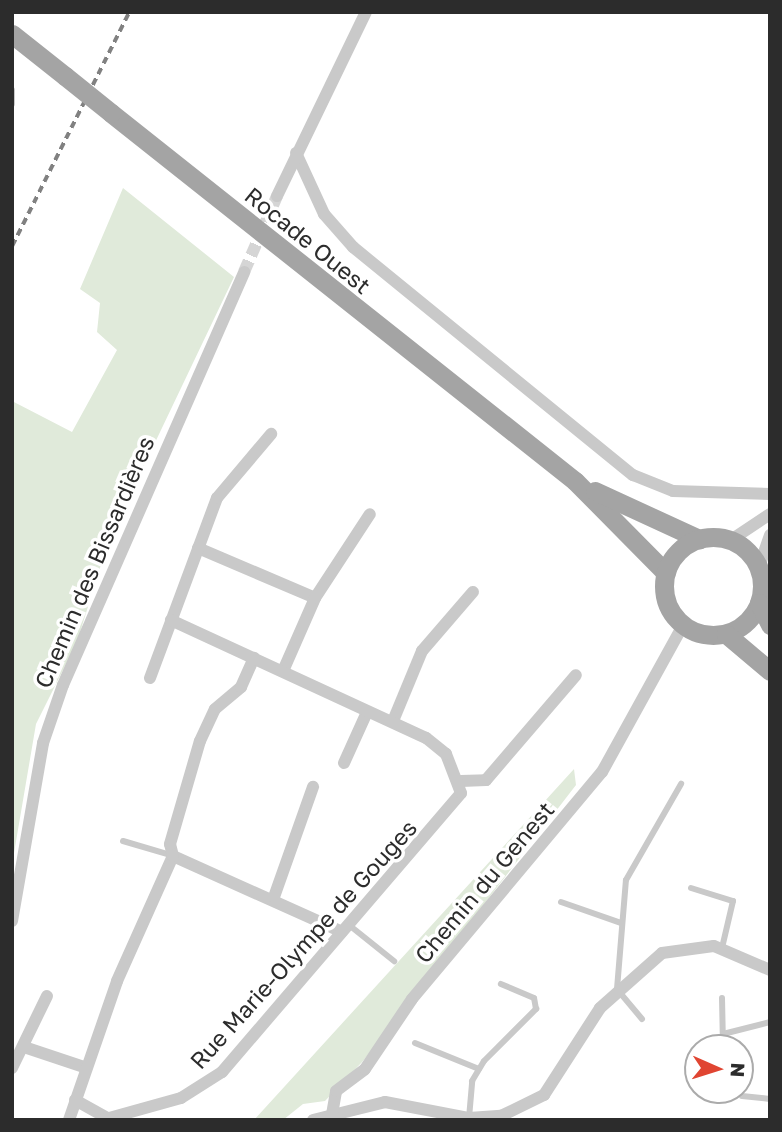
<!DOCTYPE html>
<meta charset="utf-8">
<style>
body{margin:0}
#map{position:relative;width:782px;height:1132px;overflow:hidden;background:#fff;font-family:"Golos Text",sans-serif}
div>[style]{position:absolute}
.green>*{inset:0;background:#e0eada}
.street-tunnel>*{height:12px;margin-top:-6px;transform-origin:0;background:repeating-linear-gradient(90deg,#d5d5d5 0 12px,transparent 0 18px)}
.lane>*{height:6px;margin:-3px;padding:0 3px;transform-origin:3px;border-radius:3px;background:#c9c9c9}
.street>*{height:12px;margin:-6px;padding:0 6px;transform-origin:6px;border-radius:6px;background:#c9c9c9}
.primary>*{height:19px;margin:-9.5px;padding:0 9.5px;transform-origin:9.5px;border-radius:9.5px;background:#a4a4a4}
.primary>.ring{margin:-9.5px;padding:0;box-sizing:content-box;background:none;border:19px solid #a4a4a4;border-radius:50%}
.rail>*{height:3.5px;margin-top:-1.75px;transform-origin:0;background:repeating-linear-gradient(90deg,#818181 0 7px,transparent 0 12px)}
.primary-bridge>*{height:19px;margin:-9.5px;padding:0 9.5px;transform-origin:9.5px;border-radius:9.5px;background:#a4a4a4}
span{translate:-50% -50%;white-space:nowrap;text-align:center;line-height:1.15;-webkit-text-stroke:7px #fff;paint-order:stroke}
.street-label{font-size:23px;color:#2c2c2c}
.frame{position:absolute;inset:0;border:14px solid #2c2c2c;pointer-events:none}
.north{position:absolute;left:684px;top:1034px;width:70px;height:70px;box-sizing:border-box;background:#fff;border:2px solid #ababab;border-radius:50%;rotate:93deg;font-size:19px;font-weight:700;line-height:28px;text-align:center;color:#2c2c2c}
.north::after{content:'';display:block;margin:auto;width:24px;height:32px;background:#e04532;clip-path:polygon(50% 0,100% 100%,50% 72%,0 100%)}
</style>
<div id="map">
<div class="green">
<i style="clip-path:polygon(123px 188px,234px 277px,109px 539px,77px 642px,36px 724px,13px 859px,12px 401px,72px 432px,117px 350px,97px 332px,100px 303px,80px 289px)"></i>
<i style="clip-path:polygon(574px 769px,576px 785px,363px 1061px,325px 1101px,303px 1104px,283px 1120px,254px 1120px)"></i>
</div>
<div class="street-tunnel">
<i style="left:244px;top:272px;width:83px;rotate:-66.5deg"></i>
</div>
<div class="lane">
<i style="left:12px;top:90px;width:14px;rotate:90deg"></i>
<i style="left:123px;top:841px;width:50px;rotate:16.3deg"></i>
<i style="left:691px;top:888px;width:44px;rotate:17.2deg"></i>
<i style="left:733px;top:901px;width:48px;rotate:103.2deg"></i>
<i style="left:561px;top:902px;width:64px;rotate:19.3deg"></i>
<i style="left:349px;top:925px;width:58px;rotate:38.7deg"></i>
<i style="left:722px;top:998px;width:46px;rotate:88.8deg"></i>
<i style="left:642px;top:1019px;width:39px;rotate:-130deg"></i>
<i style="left:617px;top:989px;width:109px;rotate:-85.3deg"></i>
<i style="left:626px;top:880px;width:111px;rotate:-60.2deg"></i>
<i style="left:723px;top:1034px;width:49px;rotate:-14.3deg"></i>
<i style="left:415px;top:1043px;width:69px;rotate:22.1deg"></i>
<i style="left:742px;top:1096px;width:28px;rotate:6deg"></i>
<i style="left:469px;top:1118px;width:37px;rotate:-85deg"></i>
<i style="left:472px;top:1081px;width:23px;rotate:-59deg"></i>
<i style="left:484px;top:1061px;width:74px;rotate:-45deg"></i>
<i style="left:536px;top:1009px;width:11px;rotate:-100deg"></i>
<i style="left:534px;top:998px;width:36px;rotate:-157deg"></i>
</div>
<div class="street">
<i style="left:296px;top:153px;width:67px;rotate:65.3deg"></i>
<i style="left:324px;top:214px;width:44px;rotate:48.7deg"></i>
<i style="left:353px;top:247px;width:361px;rotate:39.2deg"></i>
<i style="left:633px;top:475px;width:43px;rotate:21.8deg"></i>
<i style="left:673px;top:491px;width:97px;rotate:1.8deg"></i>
<i style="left:277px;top:196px;width:204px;rotate:-64.2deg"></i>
<i style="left:731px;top:540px;width:47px;rotate:-33.7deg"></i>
<i style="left:198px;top:548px;width:127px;rotate:23.1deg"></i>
<i style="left:759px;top:567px;width:34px;rotate:-71deg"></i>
<i style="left:283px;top:671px;width:80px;rotate:-66.3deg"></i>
<i style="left:315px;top:598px;width:100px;rotate:-56.8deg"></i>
<i style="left:150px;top:678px;width:192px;rotate:-69.6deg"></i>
<i style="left:217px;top:498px;width:84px;rotate:-49.8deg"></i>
<i style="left:393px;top:721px;width:76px;rotate:-67.5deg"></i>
<i style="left:422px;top:651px;width:78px;rotate:-49.2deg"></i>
<i style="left:344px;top:763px;width:56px;rotate:-65.7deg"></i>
<i style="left:461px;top:781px;width:25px;rotate:-2deg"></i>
<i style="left:486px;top:780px;width:138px;rotate:-49.4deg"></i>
<i style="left:173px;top:856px;width:185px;rotate:24.2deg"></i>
<i style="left:274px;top:897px;width:117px;rotate:-70.5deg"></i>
<i style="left:12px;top:921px;width:181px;rotate:-80.1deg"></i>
<i style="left:43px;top:743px;width:61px;rotate:-71deg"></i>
<i style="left:63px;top:685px;width:451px;rotate:-66.3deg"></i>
<i style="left:27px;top:1048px;width:60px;rotate:18.4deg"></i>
<i style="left:12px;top:1068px;width:80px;rotate:-64.1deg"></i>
<i style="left:75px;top:1100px;width:37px;rotate:29deg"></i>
<i style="left:69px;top:1120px;width:147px;rotate:-70.9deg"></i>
<i style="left:117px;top:981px;width:137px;rotate:-65.9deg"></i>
<i style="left:173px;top:856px;width:12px;rotate:-104deg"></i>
<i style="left:170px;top:844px;width:107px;rotate:-73.8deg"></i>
<i style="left:200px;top:741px;width:35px;rotate:-65deg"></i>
<i style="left:215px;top:709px;width:34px;rotate:-40deg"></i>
<i style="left:241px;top:687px;width:32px;rotate:-66deg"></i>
<i style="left:102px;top:1120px;width:82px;rotate:-15.6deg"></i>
<i style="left:181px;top:1098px;width:49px;rotate:-32.4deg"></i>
<i style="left:222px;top:1072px;width:367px;rotate:-49.4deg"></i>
<i style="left:461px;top:793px;width:42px;rotate:-111deg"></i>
<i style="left:446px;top:754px;width:26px;rotate:-141deg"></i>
<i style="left:426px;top:738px;width:281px;rotate:-155.2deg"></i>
<i style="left:313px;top:1120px;width:74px;rotate:-14deg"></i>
<i style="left:385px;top:1102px;width:86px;rotate:10.8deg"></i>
<i style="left:469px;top:1118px;width:32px;rotate:-4deg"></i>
<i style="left:501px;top:1116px;width:48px;rotate:-26deg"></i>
<i style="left:544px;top:1095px;width:103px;rotate:-57.2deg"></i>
<i style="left:600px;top:1008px;width:83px;rotate:-41.6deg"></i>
<i style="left:662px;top:953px;width:52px;rotate:-7.7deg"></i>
<i style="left:714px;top:946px;width:61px;rotate:23.2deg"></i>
<i style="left:331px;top:1120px;width:29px;rotate:-80deg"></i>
<i style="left:336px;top:1091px;width:36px;rotate:-37deg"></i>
<i style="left:365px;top:1069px;width:84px;rotate:-56.1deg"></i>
<i style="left:412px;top:999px;width:296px;rotate:-50.1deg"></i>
<i style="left:602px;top:772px;width:168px;rotate:-61.1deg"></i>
</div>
<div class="primary">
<i style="left:12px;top:34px;width:68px;rotate:38.4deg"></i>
<i style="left:111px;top:113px;width:592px;rotate:38.42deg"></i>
<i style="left:575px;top:481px;width:129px;rotate:45.3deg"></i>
<i style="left:595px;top:491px;width:115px;rotate:24.8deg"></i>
<i class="ring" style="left:664px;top:537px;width:79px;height:79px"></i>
<i style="left:759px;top:603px;width:25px;rotate:63deg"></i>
<i style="left:726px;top:634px;width:57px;rotate:40.1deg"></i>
</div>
<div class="rail">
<i style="left:12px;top:246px;width:262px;rotate:-63.4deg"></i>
</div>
<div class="primary-bridge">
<i style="left:65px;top:76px;width:59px;rotate:38.8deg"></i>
</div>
<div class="street-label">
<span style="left:308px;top:240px;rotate:39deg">Rocade Ouest</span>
<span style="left:94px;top:562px;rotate:-67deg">Chemin des Bissardières</span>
<span style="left:484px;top:882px;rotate:-50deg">Chemin du Genest</span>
<span style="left:303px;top:944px;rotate:-48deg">Rue Marie-Olympe de Gouges</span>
</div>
<div class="frame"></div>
<div class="north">N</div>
</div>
